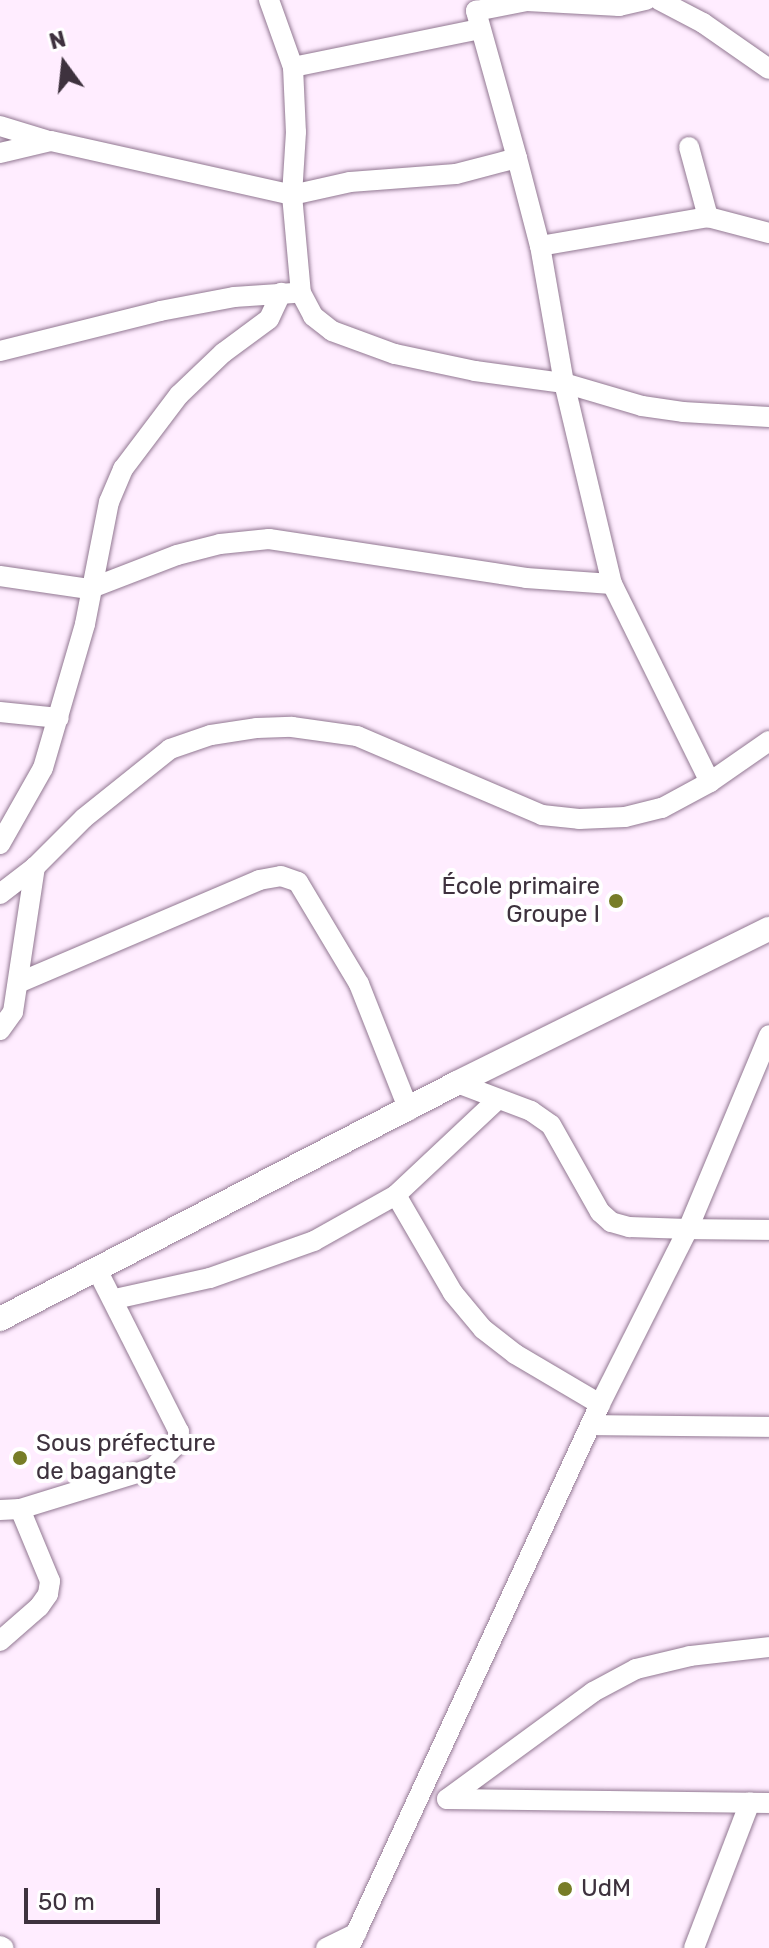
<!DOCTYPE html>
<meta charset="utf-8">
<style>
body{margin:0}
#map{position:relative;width:769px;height:1948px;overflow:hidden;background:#ffedff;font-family:Rubik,sans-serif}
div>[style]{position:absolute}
.roads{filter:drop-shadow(0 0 2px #927892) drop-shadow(0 0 2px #927892)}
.minor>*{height:20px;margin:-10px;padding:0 10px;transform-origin:10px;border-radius:10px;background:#fff}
.tertiary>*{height:24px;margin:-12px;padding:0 12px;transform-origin:12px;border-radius:12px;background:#fff}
.dots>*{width:22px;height:22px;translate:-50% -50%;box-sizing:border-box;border:4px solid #fff;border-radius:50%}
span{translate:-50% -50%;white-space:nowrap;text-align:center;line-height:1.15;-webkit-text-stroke:8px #fff;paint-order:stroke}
.poi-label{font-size:24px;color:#3e323e}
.right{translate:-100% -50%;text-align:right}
.left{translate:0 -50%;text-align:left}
.north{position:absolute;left:24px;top:24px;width:80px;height:80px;-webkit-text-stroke:6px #fff;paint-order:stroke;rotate:345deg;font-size:22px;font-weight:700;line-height:32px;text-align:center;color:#3e323e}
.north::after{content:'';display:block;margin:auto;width:28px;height:36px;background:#3e323e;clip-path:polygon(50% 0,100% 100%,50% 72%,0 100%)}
.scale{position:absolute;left:24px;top:1888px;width:136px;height:36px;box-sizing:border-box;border:4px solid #3e323e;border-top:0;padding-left:10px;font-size:24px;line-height:28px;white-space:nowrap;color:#3e323e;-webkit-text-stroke:6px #fff;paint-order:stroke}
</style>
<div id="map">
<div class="roads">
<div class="minor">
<i style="left:269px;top:0;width:71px;rotate:70.3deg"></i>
<i style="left:293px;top:67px;width:65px;rotate:87.4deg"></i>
<i style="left:296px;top:132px;width:63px;rotate:93.6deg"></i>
<i style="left:292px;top:195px;width:98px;rotate:84.8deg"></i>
<i style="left:301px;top:293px;width:26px;rotate:62deg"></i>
<i style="left:313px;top:316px;width:24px;rotate:38deg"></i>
<i style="left:332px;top:331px;width:67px;rotate:20.1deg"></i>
<i style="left:395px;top:354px;width:82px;rotate:12deg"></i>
<i style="left:475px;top:371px;width:90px;rotate:7.7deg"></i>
<i style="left:564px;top:383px;width:81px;rotate:16.4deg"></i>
<i style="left:642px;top:406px;width:41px;rotate:8.3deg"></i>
<i style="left:683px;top:412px;width:86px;rotate:3.3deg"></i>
<i style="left:659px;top:0;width:50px;rotate:27.6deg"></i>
<i style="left:703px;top:23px;width:80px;rotate:34.9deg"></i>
<i style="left:293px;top:67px;width:190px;rotate:-11.5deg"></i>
<i style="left:0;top:126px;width:48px;rotate:16.9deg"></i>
<i style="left:689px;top:147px;width:73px;rotate:74.8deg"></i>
<i style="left:0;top:153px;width:52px;rotate:-13.2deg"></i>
<i style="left:51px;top:141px;width:247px;rotate:12.6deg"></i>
<i style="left:292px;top:195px;width:59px;rotate:-12.6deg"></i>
<i style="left:350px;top:182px;width:106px;rotate:-4.3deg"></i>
<i style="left:456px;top:174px;width:63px;rotate:-14.7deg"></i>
<i style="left:517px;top:158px;width:153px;rotate:-105.6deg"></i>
<i style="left:476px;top:11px;width:52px;rotate:-11.1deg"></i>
<i style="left:527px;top:1px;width:92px;rotate:3.1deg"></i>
<i style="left:619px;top:6px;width:28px;rotate:-13deg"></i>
<i style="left:517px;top:158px;width:91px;rotate:75.4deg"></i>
<i style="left:0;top:351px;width:165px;rotate:-14deg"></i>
<i style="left:160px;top:311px;width:75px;rotate:-10.7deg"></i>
<i style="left:234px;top:297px;width:60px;rotate:-3.8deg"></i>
<i style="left:0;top:576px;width:90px;rotate:8.3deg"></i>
<i style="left:89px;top:589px;width:94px;rotate:-21.1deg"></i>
<i style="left:177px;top:555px;width:44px;rotate:-14.3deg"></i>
<i style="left:220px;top:544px;width:49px;rotate:-5.8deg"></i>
<i style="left:269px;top:539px;width:260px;rotate:8.6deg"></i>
<i style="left:526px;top:578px;width:86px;rotate:4deg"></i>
<i style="left:612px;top:584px;width:207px;rotate:-103.4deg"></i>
<i style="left:564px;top:383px;width:139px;rotate:-99.9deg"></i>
<i style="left:540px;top:246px;width:170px;rotate:-9.8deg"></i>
<i style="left:708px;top:217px;width:63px;rotate:14.7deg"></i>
<i style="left:0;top:712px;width:59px;rotate:5.8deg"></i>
<i style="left:710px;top:782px;width:72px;rotate:-34.8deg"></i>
<i style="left:0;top:844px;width:87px;rotate:-60.5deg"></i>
<i style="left:43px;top:768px;width:150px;rotate:-73.7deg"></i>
<i style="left:85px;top:624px;width:124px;rotate:-78.9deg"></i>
<i style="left:109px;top:502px;width:36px;rotate:-67deg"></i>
<i style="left:123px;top:469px;width:93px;rotate:-52.9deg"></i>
<i style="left:179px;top:395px;width:61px;rotate:-43.7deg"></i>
<i style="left:223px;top:353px;width:57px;rotate:-36.5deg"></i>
<i style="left:269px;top:319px;width:29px;rotate:-65deg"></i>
<i style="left:0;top:894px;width:44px;rotate:-37.6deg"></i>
<i style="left:35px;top:867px;width:69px;rotate:-45deg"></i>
<i style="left:84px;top:818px;width:110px;rotate:-38.7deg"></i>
<i style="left:170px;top:749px;width:43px;rotate:-18.9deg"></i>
<i style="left:211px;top:735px;width:47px;rotate:-8.7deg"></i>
<i style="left:257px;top:728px;width:35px;rotate:-2deg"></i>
<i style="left:292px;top:727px;width:66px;rotate:7.9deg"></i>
<i style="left:357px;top:736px;width:201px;rotate:23.1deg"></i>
<i style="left:542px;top:815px;width:37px;rotate:6deg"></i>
<i style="left:579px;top:819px;width:46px;rotate:-2.5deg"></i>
<i style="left:625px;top:817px;width:38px;rotate:-14deg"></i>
<i style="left:662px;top:808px;width:55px;rotate:-28.4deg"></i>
<i style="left:710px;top:782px;width:221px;rotate:-116.3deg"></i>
<i style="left:18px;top:983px;width:262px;rotate:-23.1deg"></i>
<i style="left:259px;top:880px;width:22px;rotate:-10deg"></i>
<i style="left:281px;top:876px;width:18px;rotate:19deg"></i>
<i style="left:298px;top:882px;width:119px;rotate:59.1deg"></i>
<i style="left:359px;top:984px;width:136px;rotate:68.4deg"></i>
<i style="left:0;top:1030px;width:22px;rotate:-54deg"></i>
<i style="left:13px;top:1012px;width:147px;rotate:-81.4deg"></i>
<i style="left:457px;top:1083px;width:79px;rotate:20.7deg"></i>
<i style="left:531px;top:1111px;width:24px;rotate:35deg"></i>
<i style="left:551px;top:1125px;width:100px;rotate:60.6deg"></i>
<i style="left:600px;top:1212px;width:15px;rotate:42deg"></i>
<i style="left:611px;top:1222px;width:19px;rotate:16deg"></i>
<i style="left:629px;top:1227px;width:59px;rotate:1.9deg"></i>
<i style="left:688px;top:1229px;width:210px;rotate:-67.3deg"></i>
<i style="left:496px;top:1101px;width:137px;rotate:136.8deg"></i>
<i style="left:396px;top:1195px;width:113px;rotate:59.8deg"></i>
<i style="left:453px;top:1293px;width:47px;rotate:50.2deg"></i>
<i style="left:483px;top:1329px;width:41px;rotate:38deg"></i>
<i style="left:515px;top:1354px;width:99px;rotate:30.5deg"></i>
<i style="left:115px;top:1299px;width:97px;rotate:-12.5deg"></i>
<i style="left:210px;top:1278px;width:110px;rotate:-19.6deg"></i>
<i style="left:314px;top:1241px;width:94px;rotate:-29.3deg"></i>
<i style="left:591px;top:1425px;width:178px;rotate:0.6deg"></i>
<i style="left:0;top:1510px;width:20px;rotate:-3deg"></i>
<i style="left:20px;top:1509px;width:139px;rotate:-17.1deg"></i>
<i style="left:153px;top:1468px;width:31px;rotate:-45deg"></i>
<i style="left:175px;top:1446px;width:15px;rotate:-74deg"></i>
<i style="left:179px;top:1432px;width:182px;rotate:-116.8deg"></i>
<i style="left:0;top:1641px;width:52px;rotate:-41.1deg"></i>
<i style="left:39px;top:1607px;width:16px;rotate:-55deg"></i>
<i style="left:48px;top:1594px;width:13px;rotate:-81deg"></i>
<i style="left:50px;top:1581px;width:78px;rotate:-112.6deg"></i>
<i style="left:447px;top:1799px;width:181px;rotate:-36.2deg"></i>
<i style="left:593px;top:1692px;width:49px;rotate:-28.1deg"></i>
<i style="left:636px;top:1669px;width:56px;rotate:-13.5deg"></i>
<i style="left:690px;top:1656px;width:80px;rotate:-6.5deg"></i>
<i style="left:447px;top:1799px;width:322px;rotate:0.7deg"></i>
<i style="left:0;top:1946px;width:4px;rotate:27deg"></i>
<i style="left:326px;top:1948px;width:34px;rotate:-26deg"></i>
<i style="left:349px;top:1948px;width:599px;rotate:-65.23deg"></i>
<i style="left:600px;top:1404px;width:196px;rotate:-63.3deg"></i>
<i style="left:688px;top:1229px;width:81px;rotate:0.7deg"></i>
<i style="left:694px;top:1948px;width:156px;rotate:-69deg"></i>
</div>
<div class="tertiary">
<i style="left:0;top:1319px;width:514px;rotate:-27.31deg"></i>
<i style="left:457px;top:1083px;width:348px;rotate:-26.3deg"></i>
</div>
</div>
<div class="dots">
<i style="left:616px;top:901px;background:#777d27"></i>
<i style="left:20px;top:1458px;background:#777d27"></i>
<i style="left:565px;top:1889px;background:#777d27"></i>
</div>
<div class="poi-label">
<span class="right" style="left:600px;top:901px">École primaire<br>Groupe I</span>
<span class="left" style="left:36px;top:1458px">Sous préfecture<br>de bagangte</span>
<span class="left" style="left:581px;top:1889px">UdM</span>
</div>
<div class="north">N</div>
<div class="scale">50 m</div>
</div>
